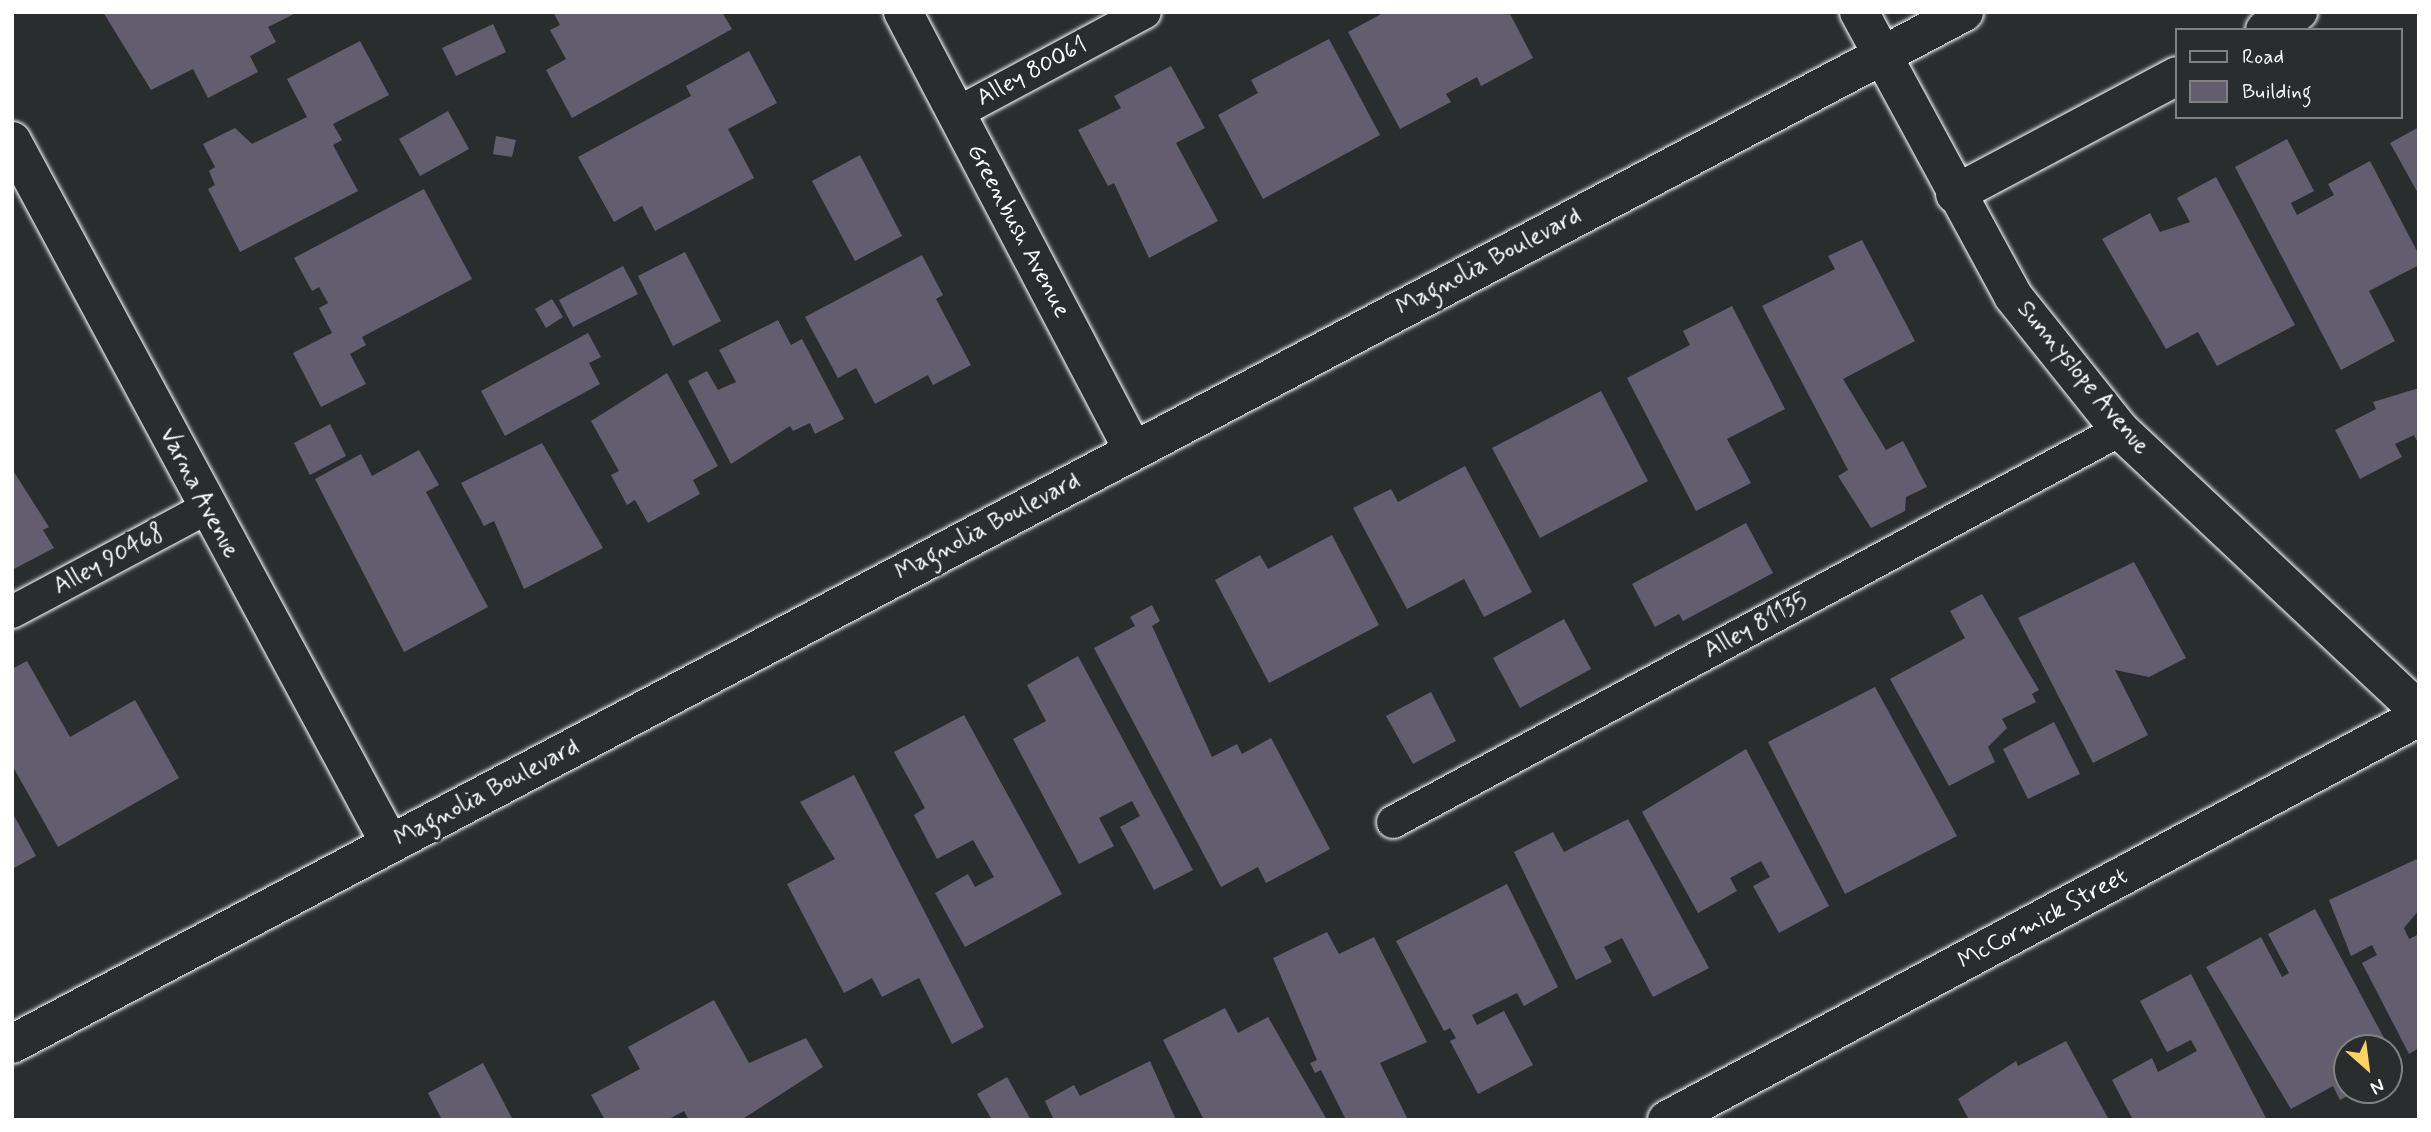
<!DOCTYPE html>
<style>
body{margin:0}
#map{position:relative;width:2431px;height:1132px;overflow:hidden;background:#2a2d2e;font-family:Mynerve,sans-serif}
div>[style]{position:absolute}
.building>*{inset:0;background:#635e6f}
.roads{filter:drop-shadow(0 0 2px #fff) drop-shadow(0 0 2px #fff)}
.lane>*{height:32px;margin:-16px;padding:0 16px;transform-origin:16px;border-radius:16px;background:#2a2d2e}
.street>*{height:38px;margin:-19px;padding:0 19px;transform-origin:19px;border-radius:19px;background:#2a2d2e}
.secondary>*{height:38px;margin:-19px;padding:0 19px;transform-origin:19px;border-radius:19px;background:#2a2d2e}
span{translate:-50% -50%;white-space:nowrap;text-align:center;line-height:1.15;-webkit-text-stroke:6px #2a2d2e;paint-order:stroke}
.street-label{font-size:24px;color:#fff}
.frame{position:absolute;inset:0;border:14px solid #fff;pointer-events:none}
.legend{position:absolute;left:2175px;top:28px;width:228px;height:91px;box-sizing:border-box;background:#2a2d2e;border:2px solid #7f8182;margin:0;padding:9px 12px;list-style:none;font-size:21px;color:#fff}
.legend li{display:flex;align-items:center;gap:14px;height:35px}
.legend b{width:35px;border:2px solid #7f8182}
.north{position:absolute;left:2333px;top:1034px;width:70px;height:70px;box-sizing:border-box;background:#2a2d2e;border:2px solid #7f8182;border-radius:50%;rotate:152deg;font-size:19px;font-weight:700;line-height:28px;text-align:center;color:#fff}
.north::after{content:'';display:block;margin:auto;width:24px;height:32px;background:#ffd166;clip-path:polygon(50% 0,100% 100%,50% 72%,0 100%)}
</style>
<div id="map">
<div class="building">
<i style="clip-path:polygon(103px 12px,298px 12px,268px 27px,276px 42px,250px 56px,258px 72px,208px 98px,193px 69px,151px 90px)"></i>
<i style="clip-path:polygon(553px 12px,722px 12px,732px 29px,572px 118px,546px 70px,566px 59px,550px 30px,560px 25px)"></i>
<i style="clip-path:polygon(1385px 12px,1509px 12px,1533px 58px,1481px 86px,1477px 77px,1446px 94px,1451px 102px,1400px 129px,1348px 32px)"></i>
<i style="clip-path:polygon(493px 24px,506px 52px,456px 76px,442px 48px)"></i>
<i style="clip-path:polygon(1329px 39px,1380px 135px,1263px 199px,1218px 115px,1258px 93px,1251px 80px)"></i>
<i style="clip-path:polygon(360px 41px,389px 95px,333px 124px,342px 140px,333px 145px,358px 191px,240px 252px,208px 189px,215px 185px,209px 171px,215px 167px,203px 144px,235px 128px,252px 144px,307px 117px,287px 79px)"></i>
<i style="clip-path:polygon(749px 51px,777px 103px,728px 129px,754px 178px,655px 231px,642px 206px,614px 222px,578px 157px,691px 96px,686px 86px)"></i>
<i style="clip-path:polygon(1171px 66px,1205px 128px,1176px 143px,1218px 221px,1149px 258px,1114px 183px,1108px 186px,1078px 130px,1121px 108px,1114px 96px)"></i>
<i style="clip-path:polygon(448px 111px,469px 149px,420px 176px,399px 139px)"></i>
<i style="clip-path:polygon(2419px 127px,2419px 195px,2390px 143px)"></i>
<i style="clip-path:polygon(496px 136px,516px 140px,512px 157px,493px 154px)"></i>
<i style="clip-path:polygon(2287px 139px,2314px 191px,2291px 203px,2297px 215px,2334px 195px,2328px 184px,2370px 161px,2419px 255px,2419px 265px,2369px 291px,2395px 341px,2341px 370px,2235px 167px)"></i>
<i style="clip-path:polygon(860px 155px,902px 236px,855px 261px,812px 181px)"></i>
<i style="clip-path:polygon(2216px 177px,2295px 325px,2217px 366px,2198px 332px,2166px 349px,2102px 239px,2150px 213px,2160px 232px,2190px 222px,2177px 198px)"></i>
<i style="clip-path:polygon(424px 189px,472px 279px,362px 337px,366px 345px,350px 354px,366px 384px,321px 407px,293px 353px,332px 333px,319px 308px,328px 303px,319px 287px,312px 291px,294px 258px)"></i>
<i style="clip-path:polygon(1862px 240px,1915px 341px,1843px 379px,1886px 450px,1903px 441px,1927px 487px,1906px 497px,1905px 511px,1871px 528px,1838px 476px,1848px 470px,1762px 306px,1835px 269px,1828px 256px)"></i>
<i style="clip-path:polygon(685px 252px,721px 321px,673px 346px,638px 276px)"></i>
<i style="clip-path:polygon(922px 255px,943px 295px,936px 299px,971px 365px,933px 385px,928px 375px,875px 404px,856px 368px,838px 378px,805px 317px)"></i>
<i style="clip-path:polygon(623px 266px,638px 294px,573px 327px,559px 300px)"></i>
<i style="clip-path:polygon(552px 299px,563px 317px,546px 328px,535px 309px)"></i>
<i style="clip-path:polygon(1732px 306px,1785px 409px,1727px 439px,1751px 483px,1696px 511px,1627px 378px,1690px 345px,1683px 331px)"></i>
<i style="clip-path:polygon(778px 320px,791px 345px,802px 339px,844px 419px,815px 434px,810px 423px,793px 431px,790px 426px,731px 464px,688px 381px,707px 371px,718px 390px,736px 382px,719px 350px)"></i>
<i style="clip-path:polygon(588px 333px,601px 357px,589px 363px,600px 384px,505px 436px,481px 391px)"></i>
<i style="clip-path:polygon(667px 373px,718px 466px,693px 480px,700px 494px,648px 523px,635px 500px,627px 505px,611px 475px,619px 471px,591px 421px)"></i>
<i style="clip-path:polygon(2419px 388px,2419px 445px,2414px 435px,2395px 444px,2402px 457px,2360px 479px,2335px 430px,2376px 409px,2373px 402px)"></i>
<i style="clip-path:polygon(1601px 391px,1648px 481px,1540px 538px,1492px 448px)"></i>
<i style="clip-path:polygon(330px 424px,346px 456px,310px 475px,294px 443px)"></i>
<i style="clip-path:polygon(542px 443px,603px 548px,524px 589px,494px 521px,484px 526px,461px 483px)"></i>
<i style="clip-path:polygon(419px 450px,439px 485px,426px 492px,488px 607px,404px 652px,315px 479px,361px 454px,372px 476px)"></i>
<i style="clip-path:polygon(1465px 466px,1532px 592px,1484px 617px,1464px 579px,1407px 609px,1353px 508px,1391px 489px,1398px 502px)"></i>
<i style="clip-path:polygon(12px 469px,49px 527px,43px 530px,54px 548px,12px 570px)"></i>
<i style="clip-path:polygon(1746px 523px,1773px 573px,1683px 621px,1679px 614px,1655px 627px,1632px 584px)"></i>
<i style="clip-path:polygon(1332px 535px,1379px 625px,1269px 683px,1215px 580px,1260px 555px,1268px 569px)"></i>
<i style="clip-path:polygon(2134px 562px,2186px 658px,2149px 677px,2115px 670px,2148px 735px,2093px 763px,2018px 618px)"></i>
<i style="clip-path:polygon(1982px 594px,2039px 690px,2032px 694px,2036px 702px,2002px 719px,2007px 728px,1988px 747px,1995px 762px,1949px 786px,1890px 679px,1965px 638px,1950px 611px)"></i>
<i style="clip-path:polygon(1152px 605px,1160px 621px,1152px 626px,1212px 757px,1237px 744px,1242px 754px,1271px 738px,1330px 849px,1266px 883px,1258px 867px,1221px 887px,1094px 648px,1135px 626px,1130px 617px)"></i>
<i style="clip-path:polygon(1564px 619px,1591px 669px,1520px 708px,1493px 658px)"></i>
<i style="clip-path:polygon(1078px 656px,1193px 870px,1154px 890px,1120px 827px,1140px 816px,1132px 801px,1099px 818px,1114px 846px,1079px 864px,1013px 739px,1046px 721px,1027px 685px)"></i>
<i style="clip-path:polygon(27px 661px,70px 737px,135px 700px,179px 778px,58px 847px,12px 765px,12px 669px)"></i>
<i style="clip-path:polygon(1875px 687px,1957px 836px,1845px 894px,1768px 742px)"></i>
<i style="clip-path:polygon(1431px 692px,1456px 741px,1413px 764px,1386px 716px)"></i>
<i style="clip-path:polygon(964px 715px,1062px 894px,965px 947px,935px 893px,968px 874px,975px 887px,994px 877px,973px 840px,937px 859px,914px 815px,925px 808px,894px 752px)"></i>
<i style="clip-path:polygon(2054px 722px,2080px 774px,2028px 799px,2003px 749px)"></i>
<i style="clip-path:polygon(1746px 749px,1829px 906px,1779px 933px,1753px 886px,1770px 877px,1761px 861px,1730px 878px,1737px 891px,1698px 913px,1642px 812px)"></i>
<i style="clip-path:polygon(854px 775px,984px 1027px,952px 1044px,919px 978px,882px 997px,872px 978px,844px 993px,787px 884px,835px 859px,800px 802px)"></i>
<i style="clip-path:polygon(12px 812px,36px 856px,12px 869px)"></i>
<i style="clip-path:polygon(1628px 819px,1709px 968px,1653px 997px,1622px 938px,1604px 947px,1612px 962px,1576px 980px,1514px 852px,1553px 832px,1564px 852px)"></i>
<i style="clip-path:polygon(2419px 858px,2419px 910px,2404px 928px,2409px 939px,2419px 934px,2419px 1048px,2409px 1054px,2362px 963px,2377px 955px,2372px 945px,2351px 956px,2329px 900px)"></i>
<i style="clip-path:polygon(1507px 884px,1558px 987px,1524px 1006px,1517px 993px,1472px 1015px,1477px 1025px,1504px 1011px,1533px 1065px,1478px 1094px,1450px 1041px,1456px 1038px,1450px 1028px,1444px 1031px,1396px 941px)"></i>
<i style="clip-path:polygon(2315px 909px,2400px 1068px,2389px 1074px,2389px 1048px,2347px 1048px,2347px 1090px,2358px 1090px,2340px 1100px,2333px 1086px,2291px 1109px,2206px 967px,2261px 937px,2282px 977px,2289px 973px,2268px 934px)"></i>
<i style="clip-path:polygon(1327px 932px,1339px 954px,1374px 937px,1427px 1042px,1380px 1063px,1408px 1120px,1346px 1120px,1321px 1070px,1315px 1073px,1310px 1063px,1317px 1060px,1273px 958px)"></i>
<i style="clip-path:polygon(2191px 974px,2267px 1120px,2133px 1120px,2112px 1080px,2152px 1058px,2158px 1072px,2197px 1051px,2191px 1040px,2167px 1052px,2140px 1001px)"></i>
<i style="clip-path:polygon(714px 1000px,749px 1063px,806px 1038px,823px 1067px,741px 1120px,689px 1120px,684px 1111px,667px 1120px,605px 1120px,591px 1095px,640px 1069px,628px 1047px)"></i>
<i style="clip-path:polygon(1225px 1008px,1238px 1033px,1268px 1017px,1327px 1120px,1204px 1120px,1163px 1040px)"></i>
<i style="clip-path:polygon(2066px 1041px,2109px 1120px,1969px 1120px,1958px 1099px,2016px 1061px,2018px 1066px)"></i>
<i style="clip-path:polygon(1150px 1061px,1176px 1120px,1054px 1120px,1045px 1101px,1074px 1085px,1080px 1096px)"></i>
<i style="clip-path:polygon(483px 1063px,513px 1120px,442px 1120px,428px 1093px)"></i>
<i style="clip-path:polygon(1007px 1077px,1031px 1120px,992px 1120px,977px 1094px)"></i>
</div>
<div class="roads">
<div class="lane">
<i style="left:957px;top:113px;width:213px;rotate:-28.2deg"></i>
<i style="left:12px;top:612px;width:221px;rotate:-28.1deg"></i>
<i style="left:1393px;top:822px;width:826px;rotate:-28.33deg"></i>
</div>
<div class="street">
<i style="left:903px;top:12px;width:495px;rotate:62.3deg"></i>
<i style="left:1859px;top:12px;width:323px;rotate:61.5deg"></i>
<i style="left:2013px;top:296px;width:171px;rotate:51.4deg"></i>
<i style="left:2120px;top:430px;width:410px;rotate:43.2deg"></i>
<i style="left:2265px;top:30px;width:38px;rotate:-29deg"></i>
<i style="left:12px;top:141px;width:798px;rotate:61.73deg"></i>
<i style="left:1955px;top:194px;width:251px;rotate:-28deg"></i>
<i style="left:1667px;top:1120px;width:853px;rotate:-28.19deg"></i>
</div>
<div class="secondary">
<i style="left:12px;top:1044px;width:2208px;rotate:-27.86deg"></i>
</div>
</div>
<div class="street-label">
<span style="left:1032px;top:72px;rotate:-28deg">Alley 80061</span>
<span style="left:1018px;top:231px;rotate:62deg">Greenbush Avenue</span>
<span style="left:1489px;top:262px;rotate:-28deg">Magnolia Boulevard</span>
<span style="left:2083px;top:378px;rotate:50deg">Sunnyslope Avenue</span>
<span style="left:199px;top:493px;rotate:62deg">Varna Avenue</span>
<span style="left:988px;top:527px;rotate:-28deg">Magnolia Boulevard</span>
<span style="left:109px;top:560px;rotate:-28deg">Alley 90468</span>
<span style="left:1756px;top:626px;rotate:-28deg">Alley 81135</span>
<span style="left:487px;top:793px;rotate:-28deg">Magnolia Boulevard</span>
<span style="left:2043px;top:919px;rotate:-28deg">McCormick Street</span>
</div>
<div class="frame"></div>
<ul class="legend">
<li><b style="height:9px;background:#2a2d2e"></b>Road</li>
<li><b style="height:19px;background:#635e6f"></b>Building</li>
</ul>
<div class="north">N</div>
</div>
